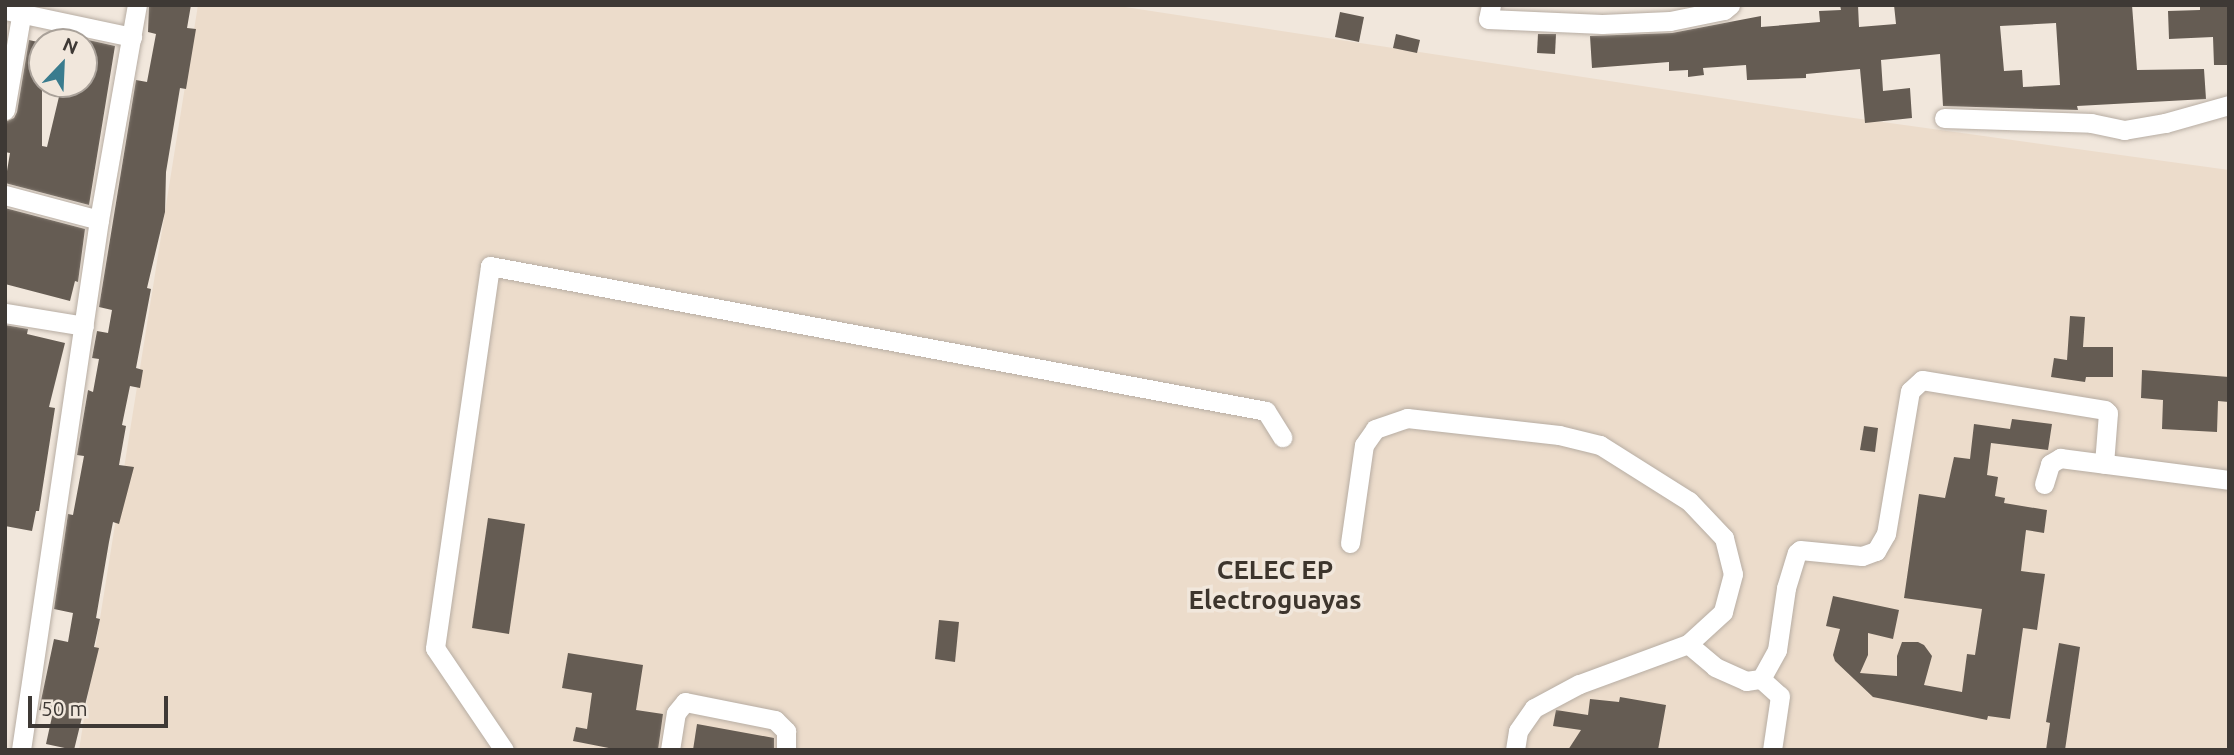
<!DOCTYPE html>
<style>
body{margin:0}
#map{position:relative;width:2234px;height:755px;overflow:hidden;background:#f1e7dc;font-family:Ubuntu,sans-serif}
div>[style]{position:absolute}
.built>*{inset:0;background:#ecdccb}
.building>*{inset:0;background:#655c53}
.roads{filter:drop-shadow(0 0 2px #b7ada3) drop-shadow(0 0 2px #b7ada3)}
.minor>*{height:19px;margin:-9.5px;padding:0 9.5px;transform-origin:9.5px;border-radius:9.5px;background:#fff}
span{translate:-50% -50%;white-space:nowrap;text-align:center;line-height:1.15;-webkit-text-stroke:7px #f1e7dc;paint-order:stroke}
.district-label{font-size:26px;color:#3d352d;font-weight:700}
.frame{position:absolute;inset:0;border:7px solid #3e3935;pointer-events:none}
.north{position:absolute;left:28px;top:28px;width:70px;height:70px;box-sizing:border-box;background:#f1e7dc;border:2px solid #a9a199;border-radius:50%;rotate:23deg;font-size:19px;font-weight:700;line-height:28px;text-align:center;color:#3e3935}
.north::after{content:'';display:block;margin:auto;width:24px;height:32px;background:#3a7c8e;clip-path:polygon(50% 0,100% 100%,50% 72%,0 100%)}
.scale{position:absolute;left:28px;top:696px;width:140px;height:32px;box-sizing:border-box;border:4px solid #3e3935;border-top:0;padding-left:9px;font-size:21px;line-height:24px;white-space:nowrap;color:#3e3935;-webkit-text-stroke:5px #f1e7dc;paint-order:stroke}
</style>
<div id="map">
<div class="built">
<i style="clip-path:polygon(198px 5px,1112px 5px,1832px 115px,2229px 170px,2229px 750px,79px 750px)"></i>
</div>
<div class="building">
<i style="clip-path:polygon(149px 5px,191px 5px,187px 28px,196px 29px,186px 89px,180px 88px,166px 172px,165px 212px,147px 288px,151px 289px,136px 368px,143px 370px,140px 388px,130px 386px,122px 425px,126px 426px,119px 465px,134px 467px,119px 524px,113px 522px,109px 542px,96px 618px,100px 619px,94px 647px,99px 648px,74px 750px,46px 744px,53px 712px,39px 710px,54px 639px,68px 642px,73px 613px,54px 609px,68px 514px,73px 515px,84px 456px,77px 455px,88px 390px,93px 392px,99px 359px,92px 358px,97px 331px,108px 333px,112px 310px,99px 307px,136px 80px,147px 82px,156px 34px,148px 32px)"></i>
<i style="clip-path:polygon(evenodd,1840px 5px,1858px 5px,1859px 27px,1896px 24px,1894px 5px,2132px 5px,2137px 70px,2204px 69px,2206px 99px,2077px 106px,2078px 110px,1943px 106px,1940px 54px,1881px 60px,1883px 91px,1910px 88px,1912px 118px,1865px 123px,1860px 69px,1806px 74px,1806px 78px,1747px 80px,1746px 65px,1703px 68px,1704px 75px,1688px 77px,1688px 70px,1669px 71px,1669px 62px,1592px 68px,1590px 36px,1672px 33px,1761px 16px,1761px 27px,1820px 22px,1819px 11px,1841px 10px,1840px 5px,2056px 23px,2060px 85px,2023px 87px,2022px 70px,2004px 71px,2000px 26px,2056px 23px)"></i>
<i style="clip-path:polygon(2200px 5px,2229px 5px,2229px 65px,2214px 65px,2213px 37px,2169px 39px,2168px 11px,2200px 10px)"></i>
<i style="clip-path:polygon(1340px 12px,1364px 17px,1359px 42px,1335px 37px)"></i>
<i style="clip-path:polygon(1396px 34px,1420px 40px,1417px 53px,1393px 48px)"></i>
<i style="clip-path:polygon(1538px 34px,1556px 34px,1555px 54px,1537px 53px)"></i>
<i style="clip-path:polygon(84px 39px,115px 46px,89px 205px,5px 183px,10px 153px,5px 152px,5px 122px,14px 118px,17px 112px,29px 40px,42px 43px,42px 146px,47px 147px,62px 84px,84px 84px)"></i>
<i style="clip-path:polygon(5px 208px,85px 229px,78px 282px,75px 281px,70px 301px,5px 284px)"></i>
<i style="clip-path:polygon(2070px 316px,2085px 317px,2083px 347px,2113px 347px,2113px 377px,2086px 377px,2085px 382px,2051px 377px,2054px 358px,2067px 360px)"></i>
<i style="clip-path:polygon(5px 325px,28px 329px,27px 334px,65px 343px,49px 407px,55px 408px,39px 511px,36px 511px,32px 531px,5px 526px)"></i>
<i style="clip-path:polygon(2142px 370px,2229px 377px,2229px 402px,2218px 401px,2217px 432px,2162px 429px,2163px 400px,2141px 398px)"></i>
<i style="clip-path:polygon(2012px 419px,2052px 424px,2048px 450px,1991px 443px,1987px 475px,1998px 477px,1995px 496px,2005px 498px,2004px 503px,2047px 510px,2044px 533px,2026px 530px,2021px 571px,2045px 574px,2037px 630px,2023px 628px,2010px 719px,1988px 716px,1987px 720px,1873px 697px,1835px 661px,1833px 655px,1840px 629px,1826px 626px,1833px 596px,1899px 610px,1893px 639px,1868px 633px,1868px 655px,1860px 673px,1897px 676px,1897px 656px,1902px 642px,1918px 642px,1924px 645px,1932px 656px,1924px 685px,1962px 692px,1967px 654px,1975px 655px,1982px 609px,1904px 598px,1919px 494px,1945px 498px,1954px 457px,1970px 459px,1974px 424px,2010px 429px)"></i>
<i style="clip-path:polygon(1864px 426px,1878px 428px,1875px 452px,1860px 450px)"></i>
<i style="clip-path:polygon(488px 518px,525px 524px,509px 634px,472px 628px)"></i>
<i style="clip-path:polygon(939px 620px,959px 622px,955px 662px,935px 659px)"></i>
<i style="clip-path:polygon(2059px 643px,2080px 647px,2065px 750px,2046px 750px,2050px 723px,2046px 722px)"></i>
<i style="clip-path:polygon(568px 653px,643px 665px,636px 710px,663px 714px,658px 750px,619px 750px,573px 741px,576px 727px,587px 729px,592px 693px,562px 688px)"></i>
<i style="clip-path:polygon(1620px 697px,1666px 705px,1658px 750px,1568px 750px,1581px 730px,1553px 726px,1556px 710px,1588px 715px,1590px 699px,1619px 702px)"></i>
<i style="clip-path:polygon(697px 724px,774px 738px,774px 750px,693px 750px)"></i>
</div>
<div class="roads">
<div class="minor">
<i style="left:1491px;top:5px;width:14px;rotate:102deg"></i>
<i style="left:1488px;top:19px;width:114px;rotate:2.5deg"></i>
<i style="left:1602px;top:24px;width:68px;rotate:-2.5deg"></i>
<i style="left:1670px;top:21px;width:55px;rotate:-11.5deg"></i>
<i style="left:1724px;top:10px;width:8px;rotate:-40deg"></i>
<i style="left:5px;top:10px;width:130px;rotate:12deg"></i>
<i style="left:5px;top:110px;width:107px;rotate:-80.3deg"></i>
<i style="left:1944px;top:118px;width:147px;rotate:1.9deg"></i>
<i style="left:2091px;top:123px;width:34px;rotate:12deg"></i>
<i style="left:2124px;top:130px;width:42px;rotate:-9.7deg"></i>
<i style="left:2165px;top:123px;width:66px;rotate:-15.7deg"></i>
<i style="left:5px;top:195px;width:97px;rotate:14.9deg"></i>
<i style="left:5px;top:313px;width:80px;rotate:9.3deg"></i>
<i style="left:2044px;top:484px;width:21px;rotate:-73deg"></i>
<i style="left:2050px;top:464px;width:12px;rotate:-31deg"></i>
<i style="left:2060px;top:458px;width:170px;rotate:7.4deg"></i>
<i style="left:1350px;top:543px;width:99px;rotate:-81.9deg"></i>
<i style="left:1364px;top:445px;width:19px;rotate:-55deg"></i>
<i style="left:1375px;top:429px;width:34px;rotate:-19deg"></i>
<i style="left:1407px;top:418px;width:153px;rotate:6.4deg"></i>
<i style="left:1559px;top:435px;width:42px;rotate:13.7deg"></i>
<i style="left:1600px;top:445px;width:105px;rotate:32.2deg"></i>
<i style="left:1689px;top:501px;width:51px;rotate:46.6deg"></i>
<i style="left:1724px;top:538px;width:37px;rotate:76deg"></i>
<i style="left:1733px;top:574px;width:39px;rotate:105deg"></i>
<i style="left:1723px;top:612px;width:47px;rotate:137.6deg"></i>
<i style="left:1688px;top:644px;width:116px;rotate:159.8deg"></i>
<i style="left:1579px;top:684px;width:51px;rotate:151.9deg"></i>
<i style="left:1534px;top:708px;width:28px;rotate:125deg"></i>
<i style="left:1518px;top:731px;width:19px;rotate:99deg"></i>
<i style="left:1688px;top:644px;width:35px;rotate:40deg"></i>
<i style="left:1715px;top:667px;width:34px;rotate:24deg"></i>
<i style="left:1746px;top:681px;width:15px;rotate:-8deg"></i>
<i style="left:1761px;top:679px;width:33px;rotate:-61deg"></i>
<i style="left:1777px;top:650px;width:63px;rotate:-81.7deg"></i>
<i style="left:1786px;top:588px;width:37px;rotate:-73deg"></i>
<i style="left:1797px;top:553px;width:4px;rotate:-45deg"></i>
<i style="left:1800px;top:550px;width:62px;rotate:5.5deg"></i>
<i style="left:1862px;top:556px;width:15px;rotate:-20deg"></i>
<i style="left:1876px;top:551px;width:20px;rotate:-60deg"></i>
<i style="left:1886px;top:534px;width:145px;rotate:-80.5deg"></i>
<i style="left:1910px;top:391px;width:16px;rotate:-43deg"></i>
<i style="left:1922px;top:380px;width:185px;rotate:9.3deg"></i>
<i style="left:2105px;top:410px;width:4px;rotate:45deg"></i>
<i style="left:2108px;top:413px;width:51px;rotate:94.5deg"></i>
<i style="left:1761px;top:679px;width:25px;rotate:42deg"></i>
<i style="left:1780px;top:696px;width:55px;rotate:98.4deg"></i>
<i style="left:21px;top:750px;width:536px;rotate:-81.63deg"></i>
<i style="left:99px;top:220px;width:218px;rotate:-80deg"></i>
<i style="left:504px;top:750px;width:123px;rotate:-124.1deg"></i>
<i style="left:435px;top:648px;width:386px;rotate:-81.8deg"></i>
<i style="left:490px;top:266px;width:789px;rotate:10.58deg"></i>
<i style="left:1266px;top:411px;width:31px;rotate:58deg"></i>
<i style="left:670px;top:750px;width:37px;rotate:-81deg"></i>
<i style="left:676px;top:713px;width:14px;rotate:-51deg"></i>
<i style="left:685px;top:702px;width:92px;rotate:11.3deg"></i>
<i style="left:775px;top:720px;width:16px;rotate:45deg"></i>
<i style="left:786px;top:731px;width:19px;rotate:90deg"></i>
</div>
</div>
<div class="district-label">
<span style="left:1275px;top:585px">CELEC EP<br>Electroguayas</span>
</div>
<div class="frame"></div>
<div class="north">N</div>
<div class="scale">50 m</div>
</div>
